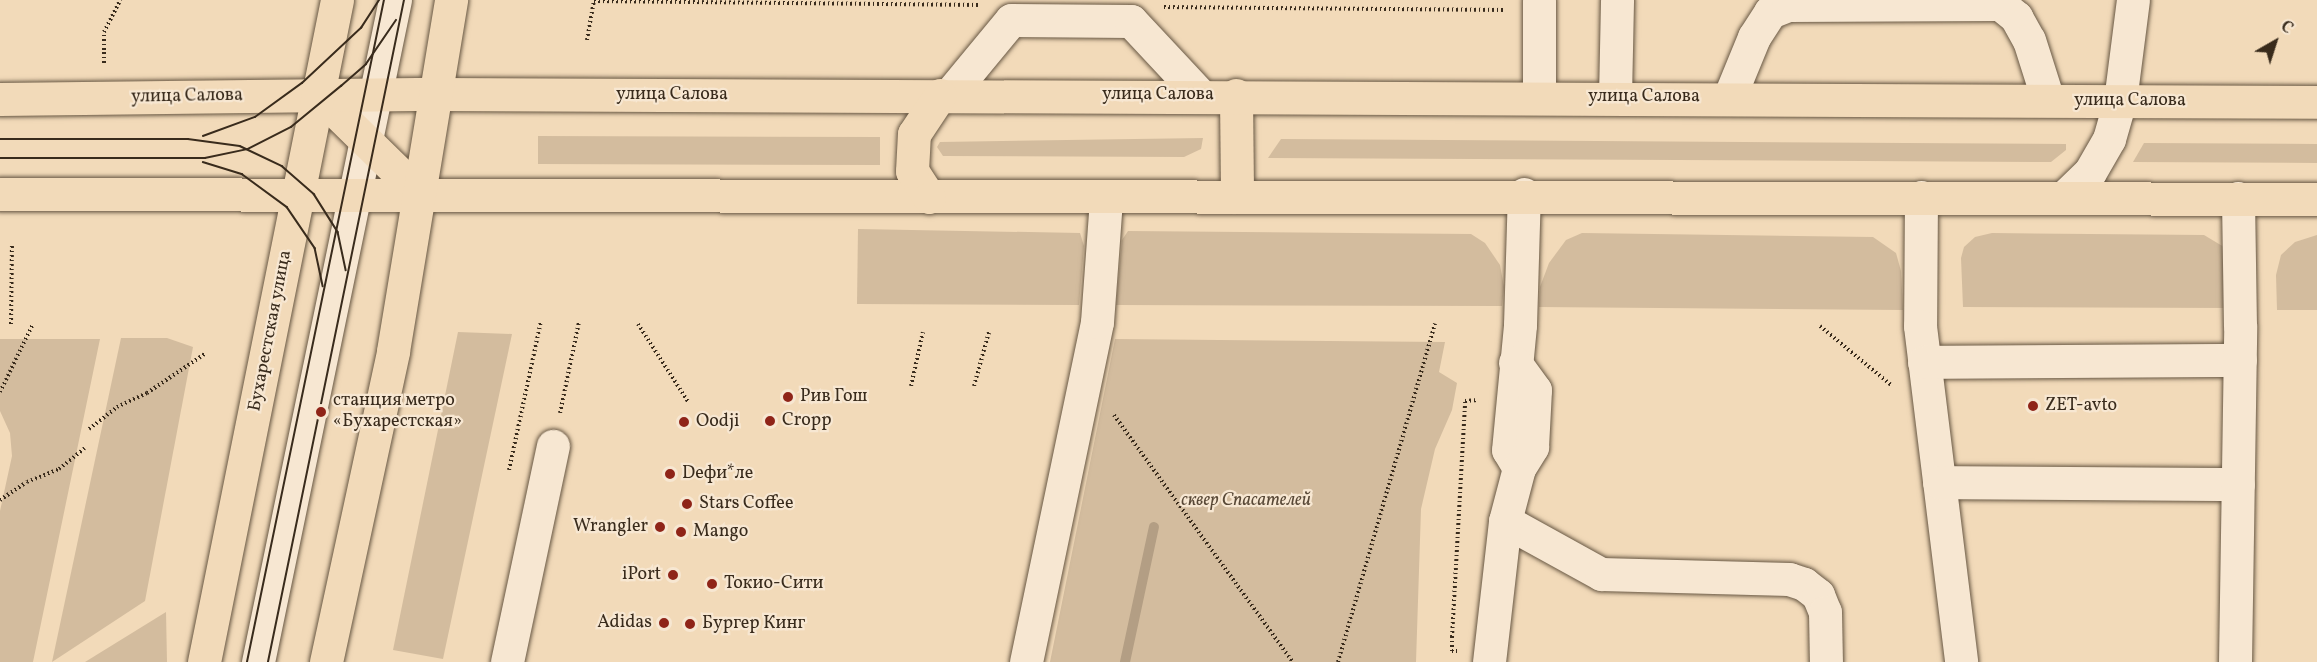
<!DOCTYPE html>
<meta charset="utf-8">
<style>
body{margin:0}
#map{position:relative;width:2317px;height:662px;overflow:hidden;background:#f2dab9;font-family:Vollkorn,serif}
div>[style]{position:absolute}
.green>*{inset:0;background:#d3bc9e}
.stream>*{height:10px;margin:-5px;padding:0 5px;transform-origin:5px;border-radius:5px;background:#b39e84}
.path>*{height:4px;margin-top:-2px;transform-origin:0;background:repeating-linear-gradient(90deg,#392b1c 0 1.5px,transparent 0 4.5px)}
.roads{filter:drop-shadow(0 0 2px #675743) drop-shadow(0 0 2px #675743)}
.minor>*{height:33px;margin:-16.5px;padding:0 16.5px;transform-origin:16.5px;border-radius:16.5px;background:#f7e7d2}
.major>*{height:33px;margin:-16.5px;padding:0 16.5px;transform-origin:16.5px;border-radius:16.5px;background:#f2dab9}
.tram>*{height:1.5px;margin:-0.75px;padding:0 0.75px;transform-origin:0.75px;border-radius:0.75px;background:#392b1c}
.dots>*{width:16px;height:16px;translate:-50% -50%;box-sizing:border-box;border:3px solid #f7e7d2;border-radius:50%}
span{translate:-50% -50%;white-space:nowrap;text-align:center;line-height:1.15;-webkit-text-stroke:4.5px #f7e7d2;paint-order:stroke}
.street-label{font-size:18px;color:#392b1c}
.poi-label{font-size:18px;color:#392b1c}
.left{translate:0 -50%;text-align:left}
.right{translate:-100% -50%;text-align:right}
.park-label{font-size:18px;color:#584836;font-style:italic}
.north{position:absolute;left:2245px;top:12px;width:60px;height:60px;-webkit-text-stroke:4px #f7e7d2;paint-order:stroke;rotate:39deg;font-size:16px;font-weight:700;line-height:24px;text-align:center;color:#392b1c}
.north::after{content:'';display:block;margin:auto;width:21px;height:27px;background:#392b1c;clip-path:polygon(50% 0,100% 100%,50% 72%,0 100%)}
</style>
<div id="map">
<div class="green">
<i style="clip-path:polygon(538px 136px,880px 137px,880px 165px,538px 164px)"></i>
<i style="clip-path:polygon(1203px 138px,1201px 149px,1184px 157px,943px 156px,937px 147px,940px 142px)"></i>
<i style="clip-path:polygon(1281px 139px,2066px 144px,2066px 150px,2051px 162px,1268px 158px)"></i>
<i style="clip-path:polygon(2144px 143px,2317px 144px,2317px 163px,2133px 162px)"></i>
<i style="clip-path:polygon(858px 229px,1080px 233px,1084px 246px,1079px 305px,857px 304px)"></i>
<i style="clip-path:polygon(1128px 231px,1471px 234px,1485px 243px,1500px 265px,1504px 287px,1502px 306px,1116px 305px,1122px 240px)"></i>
<i style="clip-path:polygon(1582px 233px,1873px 237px,1896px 253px,1901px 271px,1903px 310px,1539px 307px,1540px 287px,1549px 263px,1566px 240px)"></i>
<i style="clip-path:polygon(1992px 233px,2204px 235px,2224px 247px,2228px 308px,1963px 307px,1961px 258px,1964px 247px,1975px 237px)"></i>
<i style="clip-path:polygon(2317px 235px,2317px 310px,2277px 310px,2276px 275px,2281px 255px,2295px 242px)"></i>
<i style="clip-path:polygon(458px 332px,512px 334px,443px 659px,393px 650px)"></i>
<i style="clip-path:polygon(121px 338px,167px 338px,193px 347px,145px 601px,52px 662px)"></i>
<i style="clip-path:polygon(0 339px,100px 339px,33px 662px,0 662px,0 511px,12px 456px,10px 433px,0 411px)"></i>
<i style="clip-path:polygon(1115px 339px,1445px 342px,1439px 372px,1457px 383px,1452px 410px,1435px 449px,1421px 509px,1416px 662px,1050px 662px)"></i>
<i style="clip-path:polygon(166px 612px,167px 662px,85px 662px)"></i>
</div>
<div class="stream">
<i style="left:1125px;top:662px;width:138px;rotate:-77.9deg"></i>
</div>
<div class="path">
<i style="left:594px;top:1px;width:386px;rotate:0.6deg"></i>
<i style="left:1164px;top:7px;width:341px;rotate:0.5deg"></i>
<i style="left:587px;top:40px;width:40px;rotate:-80deg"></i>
<i style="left:104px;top:63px;width:31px;rotate:-90deg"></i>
<i style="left:104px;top:32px;width:36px;rotate:-63deg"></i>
<i style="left:11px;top:324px;width:81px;rotate:-89.3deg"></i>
<i style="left:638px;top:324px;width:94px;rotate:57.2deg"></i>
<i style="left:1820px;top:326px;width:92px;rotate:39.7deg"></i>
<i style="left:911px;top:386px;width:55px;rotate:-77.5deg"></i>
<i style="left:974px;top:386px;width:56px;rotate:-74.5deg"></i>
<i style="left:0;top:392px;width:76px;rotate:-64.1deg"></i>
<i style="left:560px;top:413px;width:93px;rotate:-78.2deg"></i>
<i style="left:1114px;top:415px;width:305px;rotate:54.1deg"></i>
<i style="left:89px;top:429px;width:36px;rotate:-38deg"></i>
<i style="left:117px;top:407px;width:33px;rotate:-25deg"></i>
<i style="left:147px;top:393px;width:71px;rotate:-34.1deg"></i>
<i style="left:509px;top:470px;width:152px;rotate:-77.9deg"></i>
<i style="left:0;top:500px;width:32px;rotate:-34deg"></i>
<i style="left:27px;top:482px;width:35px;rotate:-22deg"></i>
<i style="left:59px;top:469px;width:33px;rotate:-39deg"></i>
<i style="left:1457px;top:651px;width:5px;rotate:180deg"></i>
<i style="left:1452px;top:651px;width:14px;rotate:-90deg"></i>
<i style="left:1452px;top:637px;width:236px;rotate:-86.8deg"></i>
<i style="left:1465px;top:401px;width:13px;rotate:-4deg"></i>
<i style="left:1338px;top:662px;width:352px;rotate:-74deg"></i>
</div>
<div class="roads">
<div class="minor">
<i style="left:1539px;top:0;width:96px;rotate:90deg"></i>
<i style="left:949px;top:95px;width:97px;rotate:-50.4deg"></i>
<i style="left:1011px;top:20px;width:120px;rotate:0.5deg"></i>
<i style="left:1131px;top:21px;width:101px;rotate:47deg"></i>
<i style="left:1615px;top:97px;width:97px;rotate:-88.8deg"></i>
<i style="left:1729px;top:98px;width:66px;rotate:-67.7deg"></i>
<i style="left:1754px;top:37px;width:30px;rotate:-57deg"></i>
<i style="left:1770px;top:12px;width:19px;rotate:-21deg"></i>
<i style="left:1788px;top:5px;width:212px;rotate:-0.3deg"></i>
<i style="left:2000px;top:4px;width:21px;rotate:39deg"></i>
<i style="left:2016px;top:17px;width:26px;rotate:61deg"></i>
<i style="left:2029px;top:40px;width:63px;rotate:72.4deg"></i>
<i style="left:1921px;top:197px;width:129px;rotate:90.4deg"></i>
<i style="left:1920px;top:326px;width:338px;rotate:83deg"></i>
<i style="left:2063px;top:198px;width:37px;rotate:-44deg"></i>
<i style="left:2090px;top:172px;width:38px;rotate:-60deg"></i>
<i style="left:2109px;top:139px;width:40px;rotate:-74deg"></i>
<i style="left:2120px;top:101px;width:102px;rotate:-82.7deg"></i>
<i style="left:1924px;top:362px;width:316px;rotate:-0.4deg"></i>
<i style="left:1519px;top:468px;width:21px;rotate:-121deg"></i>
<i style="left:1508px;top:450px;width:126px;rotate:-84.5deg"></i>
<i style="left:1520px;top:325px;width:131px;rotate:-88.3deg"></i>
<i style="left:1939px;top:482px;width:299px;rotate:0.4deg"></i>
<i style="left:1505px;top:521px;width:110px;rotate:28.9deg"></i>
<i style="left:1601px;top:574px;width:188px;rotate:1.5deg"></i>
<i style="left:1789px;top:579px;width:16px;rotate:18deg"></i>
<i style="left:1804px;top:584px;width:18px;rotate:38deg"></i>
<i style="left:1818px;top:595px;width:18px;rotate:68deg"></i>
<i style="left:1825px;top:612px;width:50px;rotate:88.9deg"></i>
<i style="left:258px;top:662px;width:676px;rotate:-78.31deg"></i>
<i style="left:507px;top:662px;width:221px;rotate:-78deg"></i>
<i style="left:1026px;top:662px;width:347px;rotate:-78.2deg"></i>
<i style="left:1097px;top:322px;width:123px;rotate:-85.8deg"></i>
<i style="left:1489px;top:662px;width:142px;rotate:-83.5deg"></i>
<i style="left:1505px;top:521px;width:55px;rotate:-75.2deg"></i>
<i style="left:1519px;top:468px;width:25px;rotate:-58deg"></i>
<i style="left:1532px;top:447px;width:57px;rotate:-87deg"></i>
<i style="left:1535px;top:390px;width:34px;rotate:-126deg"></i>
<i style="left:2235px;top:662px;width:336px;rotate:-89.1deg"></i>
<i style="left:2240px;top:326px;width:128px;rotate:-90.9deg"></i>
</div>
<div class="major">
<i style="left:319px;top:95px;width:141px;rotate:44.4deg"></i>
<i style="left:1236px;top:95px;width:102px;rotate:89.4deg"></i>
<i style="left:0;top:99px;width:437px;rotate:-0.7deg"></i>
<i style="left:437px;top:94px;width:1880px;rotate:0.24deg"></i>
<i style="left:0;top:194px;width:2317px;rotate:0.12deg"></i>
<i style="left:929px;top:197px;width:31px;rotate:-123deg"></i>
<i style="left:912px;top:171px;width:37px;rotate:-87deg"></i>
<i style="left:914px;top:134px;width:47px;rotate:-56.3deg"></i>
<i style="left:204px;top:662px;width:675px;rotate:-78.64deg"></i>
<i style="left:326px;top:662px;width:318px;rotate:-77.8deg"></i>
<i style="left:393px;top:351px;width:356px;rotate:-80.6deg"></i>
</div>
</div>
<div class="tram">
<i style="left:203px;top:136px;width:55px;rotate:-20.1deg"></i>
<i style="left:255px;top:117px;width:58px;rotate:-35.9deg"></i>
<i style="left:302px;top:83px;width:81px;rotate:-43deg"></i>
<i style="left:361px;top:28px;width:33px;rotate:-57deg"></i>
<i style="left:0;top:139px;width:188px"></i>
<i style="left:188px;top:139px;width:52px;rotate:7.7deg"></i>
<i style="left:240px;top:146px;width:47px;rotate:25.5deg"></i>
<i style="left:282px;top:166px;width:43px;rotate:41.2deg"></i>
<i style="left:314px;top:194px;width:45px;rotate:57.7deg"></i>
<i style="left:338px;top:232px;width:39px;rotate:78deg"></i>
<i style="left:0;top:158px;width:205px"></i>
<i style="left:205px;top:158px;width:44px;rotate:-11.8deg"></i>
<i style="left:248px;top:149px;width:48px;rotate:-27.1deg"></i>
<i style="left:291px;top:127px;width:65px;rotate:-39.4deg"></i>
<i style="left:341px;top:86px;width:33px;rotate:-41deg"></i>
<i style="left:366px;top:64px;width:53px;rotate:-55.7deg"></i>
<i style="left:203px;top:162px;width:41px;rotate:17.1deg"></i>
<i style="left:242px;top:174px;width:56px;rotate:36.3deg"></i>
<i style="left:287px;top:207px;width:50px;rotate:55.7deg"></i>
<i style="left:315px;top:248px;width:39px;rotate:78deg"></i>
<i style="left:247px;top:662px;width:676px;rotate:-78.31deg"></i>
<i style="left:268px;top:662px;width:676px;rotate:-78.39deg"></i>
</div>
<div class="dots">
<i style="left:788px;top:397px;background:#8f2418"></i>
<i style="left:2033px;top:406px;background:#8f2418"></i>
<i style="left:321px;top:412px;background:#8f2418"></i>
<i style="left:770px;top:421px;background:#8f2418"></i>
<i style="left:684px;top:422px;background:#8f2418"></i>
<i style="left:670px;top:474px;background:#8f2418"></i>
<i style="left:687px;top:504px;background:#8f2418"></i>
<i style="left:660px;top:527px;background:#8f2418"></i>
<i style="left:681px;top:532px;background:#8f2418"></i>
<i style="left:673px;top:575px;background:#8f2418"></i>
<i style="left:712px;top:584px;background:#8f2418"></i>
<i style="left:664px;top:623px;background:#8f2418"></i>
<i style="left:690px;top:624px;background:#8f2418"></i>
</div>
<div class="street-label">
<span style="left:672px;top:95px">улица Салова</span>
<span style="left:1158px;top:95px">улица Салова</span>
<span style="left:187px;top:97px;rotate:-1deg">улица Салова</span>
<span style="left:1644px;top:97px">улица Салова</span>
<span style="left:2130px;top:101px">улица Салова</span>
<span style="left:271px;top:331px;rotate:-79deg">Бухарестская улица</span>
</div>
<div class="poi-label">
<span class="left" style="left:800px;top:397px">Рив Гош</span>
<span class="left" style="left:333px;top:412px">станция метро<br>«Бухарестская»</span>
<span class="left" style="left:2045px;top:406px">ZET-avto</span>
<span class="left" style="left:782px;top:421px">Cropp</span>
<span class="left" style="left:696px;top:422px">Oodji</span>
<span class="left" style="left:682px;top:474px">Dефи*ле</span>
<span class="left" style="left:699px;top:504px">Stars Coffee</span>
<span class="right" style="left:648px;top:527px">Wrangler</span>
<span class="left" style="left:693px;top:532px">Mango</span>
<span class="right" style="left:661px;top:575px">iPort</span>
<span class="left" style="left:724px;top:584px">Токио-Сити</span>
<span class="right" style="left:652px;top:623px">Adidas</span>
<span class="left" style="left:702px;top:624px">Бургер Кинг</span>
</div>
<div class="park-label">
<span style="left:1246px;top:501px">cквер Спасателей</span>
</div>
<div class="north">С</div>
</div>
